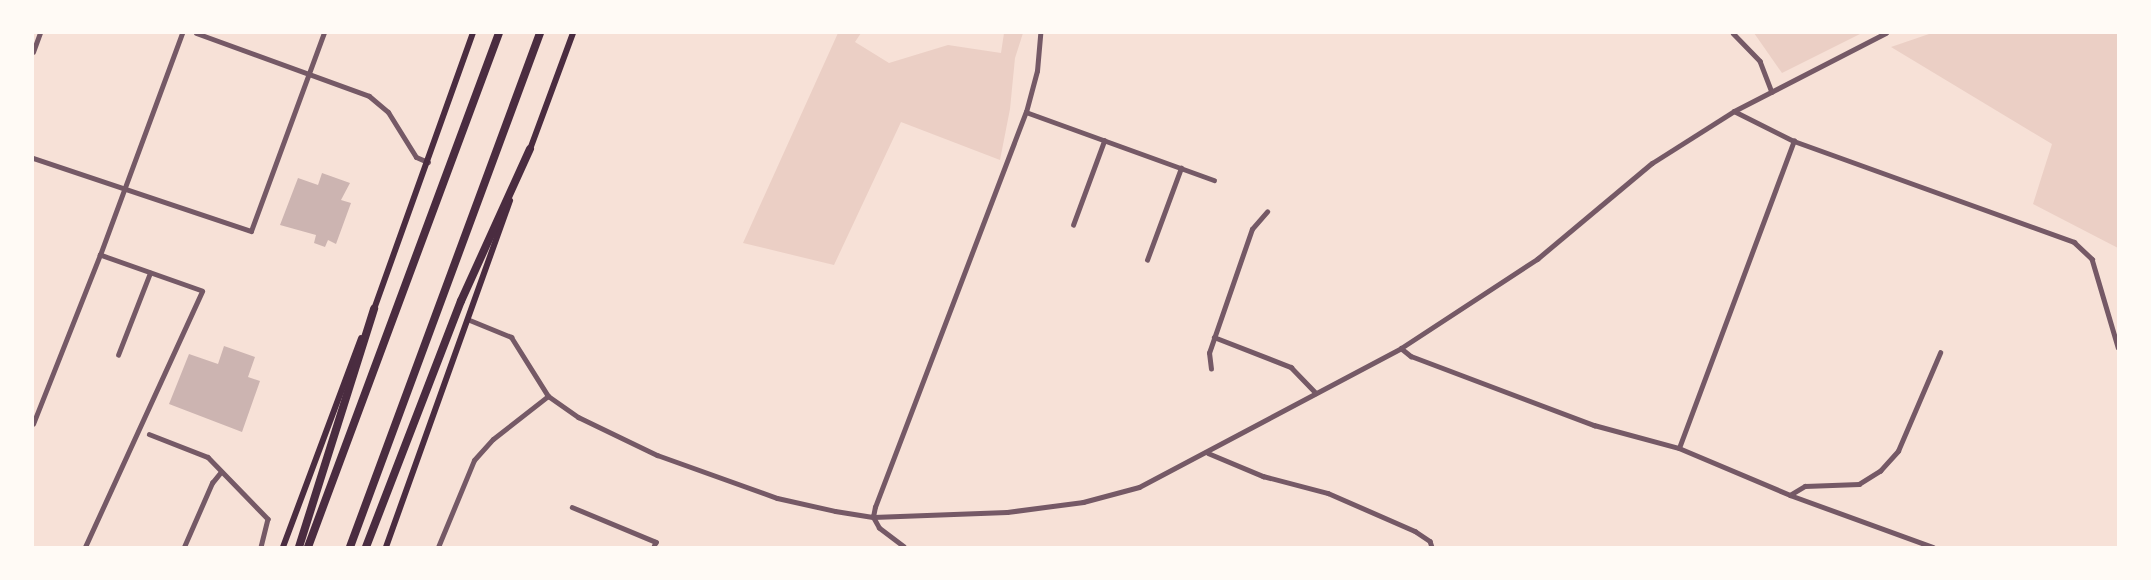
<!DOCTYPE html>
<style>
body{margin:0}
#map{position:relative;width:2151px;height:580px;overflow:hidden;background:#f7e1d7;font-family:"Titillium Web",sans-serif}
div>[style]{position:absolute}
.green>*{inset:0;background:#ebcfc5}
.building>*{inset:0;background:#ccb4b1}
.minor>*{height:4.5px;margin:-2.25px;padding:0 2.25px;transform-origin:2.25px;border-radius:2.25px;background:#755966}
.tertiary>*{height:5px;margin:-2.5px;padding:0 2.5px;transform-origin:2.5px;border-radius:2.5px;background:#755966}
.secondary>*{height:6px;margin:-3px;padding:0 3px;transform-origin:3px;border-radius:3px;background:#4a2c40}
.motorway>*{height:8px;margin:-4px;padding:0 4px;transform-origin:4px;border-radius:4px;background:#4a2c40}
span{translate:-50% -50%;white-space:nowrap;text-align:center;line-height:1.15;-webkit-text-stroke:6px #fffaf5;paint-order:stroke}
.frame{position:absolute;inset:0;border:34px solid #fffaf5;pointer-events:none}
</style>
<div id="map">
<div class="green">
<i style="clip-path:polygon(838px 33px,861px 33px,855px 42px,889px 63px,948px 45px,1001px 53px,1004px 33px,1023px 33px,1015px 58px,1010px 109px,1000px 160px,901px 122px,834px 265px,743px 243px)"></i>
<i style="clip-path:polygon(1754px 33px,1862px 33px,1782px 73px)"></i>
<i style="clip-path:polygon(1932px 33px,2118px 33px,2118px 248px,2033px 204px,2052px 144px,1891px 47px)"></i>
</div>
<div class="building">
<i style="clip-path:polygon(322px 173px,350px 183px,341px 200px,351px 203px,336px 244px,328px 240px,325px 247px,314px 243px,316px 235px,280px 225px,298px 178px,318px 185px)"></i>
<i style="clip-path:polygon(224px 346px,255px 357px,248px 377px,260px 381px,242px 432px,169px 404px,189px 354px,218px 364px)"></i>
</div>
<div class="minor">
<i style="left:1733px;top:33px;width:39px;rotate:46deg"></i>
<i style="left:1760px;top:61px;width:33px;rotate:69deg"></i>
<i style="left:33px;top:52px;width:20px;rotate:-70deg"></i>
<i style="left:1734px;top:111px;width:67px;rotate:26.6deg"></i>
<i style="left:1794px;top:141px;width:298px;rotate:19.8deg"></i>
<i style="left:2074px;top:242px;width:25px;rotate:43deg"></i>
<i style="left:2092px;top:259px;width:92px;rotate:73.5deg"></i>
<i style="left:1026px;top:112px;width:200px;rotate:19.9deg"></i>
<i style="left:33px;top:158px;width:230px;rotate:18.5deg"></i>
<i style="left:251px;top:231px;width:211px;rotate:-69.8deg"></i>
<i style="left:1073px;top:225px;width:90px;rotate:-69.7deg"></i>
<i style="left:1147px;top:260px;width:98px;rotate:-69.7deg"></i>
<i style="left:1214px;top:337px;width:83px;rotate:21.3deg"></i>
<i style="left:1291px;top:367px;width:36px;rotate:46deg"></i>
<i style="left:1401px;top:348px;width:13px;rotate:39deg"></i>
<i style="left:1411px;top:356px;width:196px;rotate:20.7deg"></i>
<i style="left:1594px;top:425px;width:88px;rotate:15.1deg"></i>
<i style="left:1679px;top:448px;width:121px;rotate:22.9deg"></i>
<i style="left:1790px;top:495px;width:152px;rotate:20deg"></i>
<i style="left:118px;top:355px;width:88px;rotate:-68.7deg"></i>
<i style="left:1211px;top:369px;width:16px;rotate:-97deg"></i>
<i style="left:1209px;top:353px;width:131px;rotate:-70.9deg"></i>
<i style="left:1252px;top:229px;width:23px;rotate:-49deg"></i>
<i style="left:33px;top:424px;width:182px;rotate:-68.4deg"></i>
<i style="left:100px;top:255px;width:237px;rotate:-69.7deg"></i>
<i style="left:149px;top:434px;width:63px;rotate:21.3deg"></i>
<i style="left:208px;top:457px;width:86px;rotate:45.9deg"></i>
<i style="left:268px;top:519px;width:29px;rotate:104deg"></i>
<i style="left:1679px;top:448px;width:328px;rotate:-69.5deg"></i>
<i style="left:1208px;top:453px;width:60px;rotate:22.7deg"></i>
<i style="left:1263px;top:476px;width:67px;rotate:14.7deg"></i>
<i style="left:1328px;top:493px;width:95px;rotate:23.6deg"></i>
<i style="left:1415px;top:531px;width:18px;rotate:34deg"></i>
<i style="left:1430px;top:541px;width:6px;rotate:72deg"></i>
<i style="left:1790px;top:495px;width:17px;rotate:-31deg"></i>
<i style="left:1805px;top:486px;width:54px;rotate:-2.1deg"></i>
<i style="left:1859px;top:484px;width:25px;rotate:-32deg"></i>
<i style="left:1880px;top:471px;width:27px;rotate:-48deg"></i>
<i style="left:1898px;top:451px;width:107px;rotate:-66.8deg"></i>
<i style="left:572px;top:507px;width:91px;rotate:22.6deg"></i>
<i style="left:656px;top:542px;width:5px;rotate:112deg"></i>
<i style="left:85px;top:547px;width:281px;rotate:-65.4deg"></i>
<i style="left:202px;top:291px;width:108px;rotate:-160.6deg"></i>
<i style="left:184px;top:547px;width:70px;rotate:-66.4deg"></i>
<i style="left:212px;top:483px;width:14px;rotate:-51deg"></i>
<i style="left:904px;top:547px;width:31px;rotate:-143deg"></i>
<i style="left:879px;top:528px;width:13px;rotate:-119deg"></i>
<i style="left:873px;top:517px;width:10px;rotate:-79deg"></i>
<i style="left:875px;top:507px;width:423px;rotate:-69.1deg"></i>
<i style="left:1026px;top:112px;width:42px;rotate:-75deg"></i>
<i style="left:1037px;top:71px;width:38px;rotate:-85deg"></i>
</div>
<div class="tertiary">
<i style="left:196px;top:33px;width:184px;rotate:20deg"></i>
<i style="left:369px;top:96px;width:25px;rotate:40deg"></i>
<i style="left:388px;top:112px;width:53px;rotate:58.1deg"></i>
<i style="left:416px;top:157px;width:13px;rotate:23deg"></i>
<i style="left:467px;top:319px;width:48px;rotate:22.2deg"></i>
<i style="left:511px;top:337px;width:70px;rotate:57.9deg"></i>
<i style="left:438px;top:547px;width:94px;rotate:-67.5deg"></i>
<i style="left:474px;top:460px;width:28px;rotate:-48deg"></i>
<i style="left:493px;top:439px;width:70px;rotate:-38deg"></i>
<i style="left:548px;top:396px;width:37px;rotate:35deg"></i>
<i style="left:578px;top:417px;width:88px;rotate:25.7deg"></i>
<i style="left:657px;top:455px;width:127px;rotate:19.7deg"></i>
<i style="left:777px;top:498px;width:59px;rotate:12.6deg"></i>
<i style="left:835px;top:511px;width:38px;rotate:9deg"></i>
<i style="left:873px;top:517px;width:134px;rotate:-2.1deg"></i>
<i style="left:1007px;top:512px;width:77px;rotate:-7.5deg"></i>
<i style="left:1083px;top:502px;width:58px;rotate:-15deg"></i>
<i style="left:1139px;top:487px;width:297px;rotate:-27.9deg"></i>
<i style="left:1401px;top:348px;width:163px;rotate:-33.2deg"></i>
<i style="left:1537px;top:259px;width:150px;rotate:-39.9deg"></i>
<i style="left:1652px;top:163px;width:97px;rotate:-32.4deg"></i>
<i style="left:1734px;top:111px;width:171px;rotate:-27.2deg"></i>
</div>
<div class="secondary">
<i style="left:529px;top:152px;width:127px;rotate:-69.7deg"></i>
<i style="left:373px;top:312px;width:296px;rotate:-70.3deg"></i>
<i style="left:283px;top:547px;width:223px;rotate:-69.5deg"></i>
<i style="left:386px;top:547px;width:368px;rotate:-70.3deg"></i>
</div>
<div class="motorway">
<i style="left:299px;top:547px;width:250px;rotate:-72.5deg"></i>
<i style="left:308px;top:547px;width:548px;rotate:-69.62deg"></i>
<i style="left:350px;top:547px;width:548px;rotate:-69.71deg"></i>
<i style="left:366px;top:547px;width:264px;rotate:-68.9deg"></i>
<i style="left:461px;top:301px;width:167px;rotate:-65.6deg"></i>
</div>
<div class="frame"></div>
</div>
